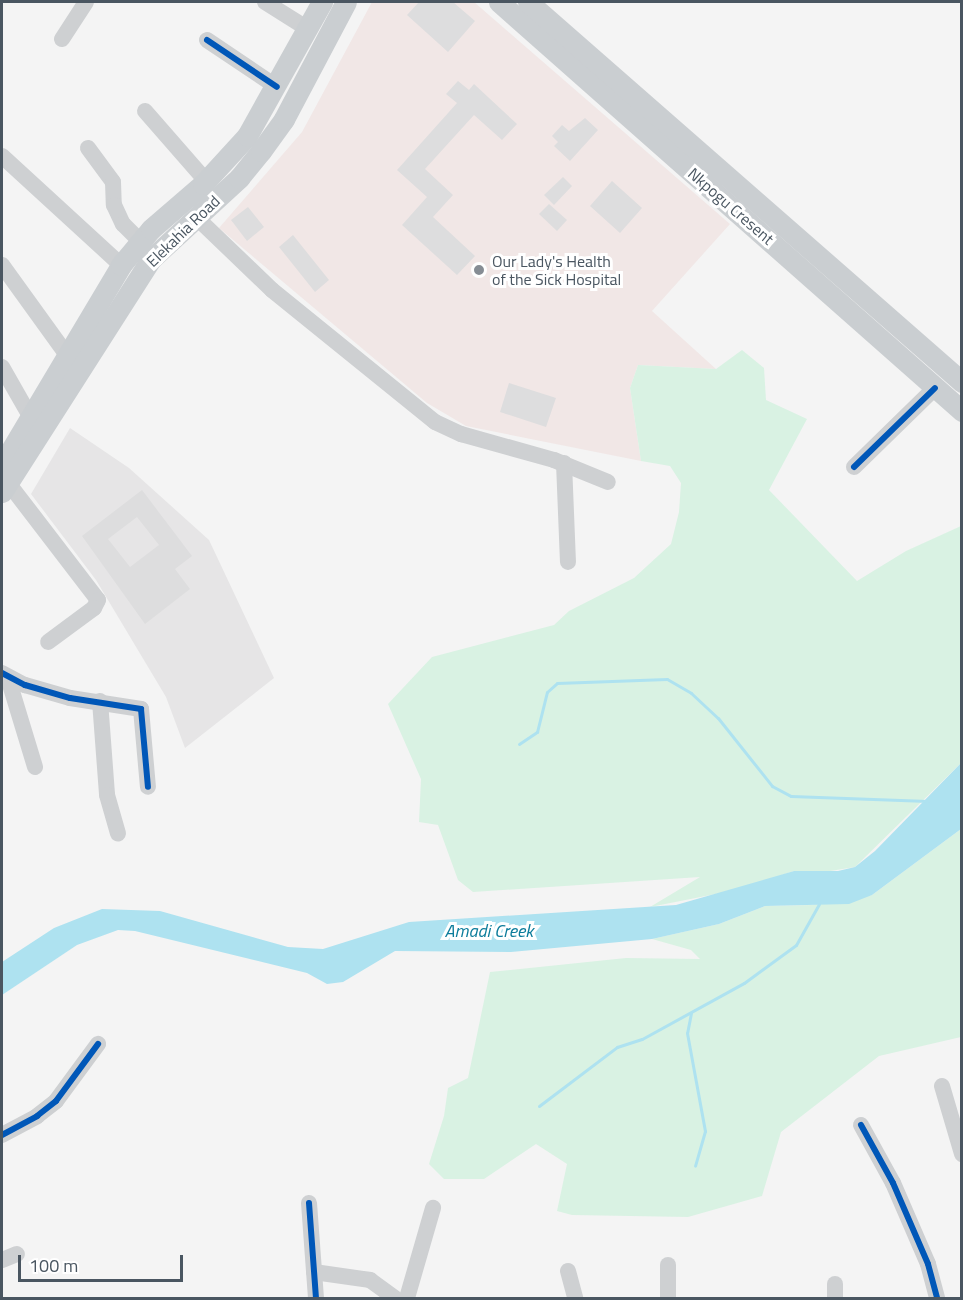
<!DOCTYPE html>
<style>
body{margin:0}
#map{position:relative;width:963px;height:1300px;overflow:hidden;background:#f4f4f4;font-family:"Titillium Web",sans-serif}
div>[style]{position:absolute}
.education>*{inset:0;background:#e6e5e6}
.medical>*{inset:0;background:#f1e7e6}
.green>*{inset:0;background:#d9f2e3}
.water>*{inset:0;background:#aee2f0}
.stream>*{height:3px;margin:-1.5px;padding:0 1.5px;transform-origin:1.5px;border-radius:1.5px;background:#aee2f0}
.building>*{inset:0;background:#ddddde}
.minor>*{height:16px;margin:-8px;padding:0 8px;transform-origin:8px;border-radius:8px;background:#ced0d2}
.major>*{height:21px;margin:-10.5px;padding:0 10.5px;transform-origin:10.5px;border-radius:10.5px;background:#caced1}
.cycleway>*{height:6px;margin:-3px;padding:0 3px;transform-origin:3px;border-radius:3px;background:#0057b8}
.dots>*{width:16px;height:16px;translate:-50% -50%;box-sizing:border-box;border:3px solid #fff;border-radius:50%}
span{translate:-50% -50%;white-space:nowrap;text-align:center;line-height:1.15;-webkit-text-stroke:6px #fff;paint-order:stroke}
.street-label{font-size:16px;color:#4a5661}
.poi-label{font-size:16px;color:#4a5661}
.left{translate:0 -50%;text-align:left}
.water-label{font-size:18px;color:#0c7c9b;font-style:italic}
.frame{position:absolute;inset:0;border:3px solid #4a5661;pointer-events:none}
.scale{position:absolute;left:18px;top:1255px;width:165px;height:27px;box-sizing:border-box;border:3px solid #4a5661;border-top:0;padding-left:8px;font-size:18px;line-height:21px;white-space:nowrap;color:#4a5661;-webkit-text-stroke:4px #fff;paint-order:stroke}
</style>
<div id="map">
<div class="education">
<i style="clip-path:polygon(70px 428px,129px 468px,209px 540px,274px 678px,185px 748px,166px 697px,96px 580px,31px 494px)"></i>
</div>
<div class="medical">
<i style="clip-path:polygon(372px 2px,474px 2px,730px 224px,652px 311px,716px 369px,638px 365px,630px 388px,641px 461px,466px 426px,427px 403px,219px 228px,302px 132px)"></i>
</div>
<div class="green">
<i style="clip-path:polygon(742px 350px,764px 368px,766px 400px,807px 419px,769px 490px,857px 581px,906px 551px,961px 526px,961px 763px,855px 867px,818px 873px,794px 871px,731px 891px,650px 907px,700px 877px,473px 892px,458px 880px,438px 825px,419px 822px,421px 779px,388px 704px,432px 657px,554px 625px,569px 611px,634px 578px,671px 544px,679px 512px,681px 483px,670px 466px,641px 461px,630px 388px,638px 365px,716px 369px)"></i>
<i style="clip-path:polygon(961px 829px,961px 1037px,879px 1056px,781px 1132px,762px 1196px,688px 1217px,572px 1215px,557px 1211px,567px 1164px,536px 1144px,484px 1179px,444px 1179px,429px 1164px,444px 1116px,448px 1088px,468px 1078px,490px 972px,626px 958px,700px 959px,691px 950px,652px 939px,719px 924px,765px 906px,812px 905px,872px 895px)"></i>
</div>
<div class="water">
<i style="clip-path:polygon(961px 763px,961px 829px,872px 895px,849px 904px,765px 906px,719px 924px,652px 939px,511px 952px,395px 951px,343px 982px,327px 984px,307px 973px,135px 931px,118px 930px,77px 945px,2px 995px,2px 962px,54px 928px,102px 909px,160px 911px,288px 947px,323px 949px,409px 922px,676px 905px,794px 871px,838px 871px,855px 867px,875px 851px)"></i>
</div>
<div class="stream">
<i style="left:519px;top:744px;width:22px;rotate:-34deg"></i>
<i style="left:537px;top:732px;width:41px;rotate:-76deg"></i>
<i style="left:547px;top:692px;width:13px;rotate:-42deg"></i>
<i style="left:557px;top:683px;width:110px;rotate:-2.1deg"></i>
<i style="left:667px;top:679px;width:28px;rotate:30deg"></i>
<i style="left:691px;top:693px;width:37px;rotate:43deg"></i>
<i style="left:718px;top:718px;width:87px;rotate:51.5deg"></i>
<i style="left:772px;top:786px;width:21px;rotate:28deg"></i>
<i style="left:791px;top:796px;width:137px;rotate:2.1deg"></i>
<i style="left:691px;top:1013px;width:20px;rotate:101deg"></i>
<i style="left:687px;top:1033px;width:100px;rotate:79.6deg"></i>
<i style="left:705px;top:1131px;width:36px;rotate:106deg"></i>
<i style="left:539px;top:1106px;width:98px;rotate:-37.1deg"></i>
<i style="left:617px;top:1047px;width:26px;rotate:-18deg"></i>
<i style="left:642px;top:1039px;width:116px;rotate:-28.8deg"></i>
<i style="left:744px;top:983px;width:64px;rotate:-36.2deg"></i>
<i style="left:796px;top:945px;width:47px;rotate:-60.7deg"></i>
</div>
<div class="building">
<i style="clip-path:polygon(419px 2px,453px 2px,475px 21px,448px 52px,407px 15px)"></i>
<i style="clip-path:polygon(458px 81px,469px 90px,474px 84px,517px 124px,502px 140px,474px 115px,425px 169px,453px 195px,433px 217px,475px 256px,457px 275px,402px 225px,427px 197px,397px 170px,457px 103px,446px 94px)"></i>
<i style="clip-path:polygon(585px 118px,598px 130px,570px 161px,554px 146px,558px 142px,552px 136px,562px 125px,569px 131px)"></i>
<i style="clip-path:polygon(563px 177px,572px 186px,554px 205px,544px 195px)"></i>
<i style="clip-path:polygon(612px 181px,642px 208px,620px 233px,590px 206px)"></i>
<i style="clip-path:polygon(549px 204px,567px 220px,557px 231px,539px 214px)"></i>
<i style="clip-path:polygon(248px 207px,264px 227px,247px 241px,231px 220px)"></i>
<i style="clip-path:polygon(293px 235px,329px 280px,315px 292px,279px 247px)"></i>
<i style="clip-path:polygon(509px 383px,556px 398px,546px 427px,500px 412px)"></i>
<i style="clip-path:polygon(evenodd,142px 490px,192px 556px,175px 569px,190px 589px,145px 624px,82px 536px,142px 490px,137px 517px,159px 545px,130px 567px,108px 539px,137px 517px)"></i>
</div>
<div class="minor">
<i style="left:265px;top:2px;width:51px;rotate:32.1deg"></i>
<i style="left:62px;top:39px;width:44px;rotate:-57deg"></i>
<i style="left:207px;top:40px;width:84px;rotate:33.9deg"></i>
<i style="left:145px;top:111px;width:93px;rotate:48.9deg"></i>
<i style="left:88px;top:148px;width:42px;rotate:53.7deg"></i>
<i style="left:113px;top:182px;width:23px;rotate:88deg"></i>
<i style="left:114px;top:205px;width:21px;rotate:65deg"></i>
<i style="left:123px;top:224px;width:24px;rotate:45deg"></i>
<i style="left:2px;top:156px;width:161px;rotate:42.5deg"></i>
<i style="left:197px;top:218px;width:104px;rotate:43.8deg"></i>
<i style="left:272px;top:290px;width:210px;rotate:39deg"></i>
<i style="left:435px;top:422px;width:29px;rotate:25deg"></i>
<i style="left:461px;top:434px;width:97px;rotate:15.6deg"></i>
<i style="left:554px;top:460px;width:58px;rotate:22.2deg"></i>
<i style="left:2px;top:265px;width:111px;rotate:54.2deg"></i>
<i style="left:2px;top:367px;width:56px;rotate:60.3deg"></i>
<i style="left:564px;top:463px;width:99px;rotate:87.7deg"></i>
<i style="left:854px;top:467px;width:113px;rotate:-44.3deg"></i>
<i style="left:9px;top:484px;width:146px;rotate:52.5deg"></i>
<i style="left:98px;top:600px;width:9px;rotate:117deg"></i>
<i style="left:94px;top:608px;width:57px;rotate:143.5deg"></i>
<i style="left:2px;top:673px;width:26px;rotate:28deg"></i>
<i style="left:25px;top:685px;width:47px;rotate:16.1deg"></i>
<i style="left:70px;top:698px;width:72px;rotate:8.8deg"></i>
<i style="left:141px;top:709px;width:78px;rotate:84.9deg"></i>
<i style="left:8px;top:678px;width:93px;rotate:73.1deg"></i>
<i style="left:100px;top:701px;width:94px;rotate:85.7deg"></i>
<i style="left:107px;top:795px;width:40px;rotate:74deg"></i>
<i style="left:942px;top:1086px;width:71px;rotate:73.6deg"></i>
<i style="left:861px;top:1125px;width:66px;rotate:61.1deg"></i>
<i style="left:893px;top:1183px;width:88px;rotate:66.6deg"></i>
<i style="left:928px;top:1264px;width:35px;rotate:75deg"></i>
<i style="left:2px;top:1135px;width:40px;rotate:-28deg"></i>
<i style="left:37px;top:1116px;width:24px;rotate:-38deg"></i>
<i style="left:56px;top:1101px;width:71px;rotate:-53.6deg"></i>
<i style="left:309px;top:1203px;width:95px;rotate:85.8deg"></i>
<i style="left:2px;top:1260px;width:16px;rotate:-22deg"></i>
<i style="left:568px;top:1271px;width:28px;rotate:75deg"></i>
<i style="left:314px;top:1272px;width:57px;rotate:8.1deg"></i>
<i style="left:370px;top:1280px;width:31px;rotate:36deg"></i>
<i style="left:835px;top:1284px;width:14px;rotate:90deg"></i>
<i style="left:407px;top:1298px;width:94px;rotate:-73.9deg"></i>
<i style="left:668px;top:1298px;width:33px;rotate:-90deg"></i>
</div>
<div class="major">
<i style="left:499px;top:2px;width:618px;rotate:41.46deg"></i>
<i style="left:528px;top:2px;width:577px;rotate:41.2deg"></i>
<i style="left:2px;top:465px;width:233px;rotate:-59.2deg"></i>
<i style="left:121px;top:265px;width:47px;rotate:-50.2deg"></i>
<i style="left:151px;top:229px;width:69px;rotate:-40.9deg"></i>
<i style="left:203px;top:184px;width:65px;rotate:-47.5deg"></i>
<i style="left:247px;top:136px;width:154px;rotate:-60.8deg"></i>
<i style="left:2px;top:492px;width:277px;rotate:-57.4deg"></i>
<i style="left:151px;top:259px;width:120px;rotate:-42.6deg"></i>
<i style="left:239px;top:178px;width:35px;rotate:-51deg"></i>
<i style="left:261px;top:151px;width:39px;rotate:-54deg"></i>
<i style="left:284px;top:119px;width:132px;rotate:-62.1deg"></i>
</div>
<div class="cycleway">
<i style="left:207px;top:40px;width:84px;rotate:33.9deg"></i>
<i style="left:854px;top:467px;width:113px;rotate:-44.3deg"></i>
<i style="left:2px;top:673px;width:26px;rotate:28deg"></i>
<i style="left:25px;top:685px;width:47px;rotate:16.1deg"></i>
<i style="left:70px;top:698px;width:72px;rotate:8.8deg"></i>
<i style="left:141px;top:709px;width:78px;rotate:84.9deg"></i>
<i style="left:861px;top:1125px;width:66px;rotate:61.1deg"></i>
<i style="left:893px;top:1183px;width:88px;rotate:66.6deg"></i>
<i style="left:928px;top:1264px;width:35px;rotate:75deg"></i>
<i style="left:2px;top:1135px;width:40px;rotate:-28deg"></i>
<i style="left:37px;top:1116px;width:24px;rotate:-38deg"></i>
<i style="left:56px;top:1101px;width:71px;rotate:-53.6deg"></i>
<i style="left:309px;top:1203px;width:95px;rotate:85.8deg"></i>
</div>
<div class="dots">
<i style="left:479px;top:270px;background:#868d94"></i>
</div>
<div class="street-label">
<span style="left:731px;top:206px;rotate:41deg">Nkpogu Cresent</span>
<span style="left:183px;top:231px;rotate:-44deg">Elekahia Road</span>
</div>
<div class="poi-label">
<span class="left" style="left:492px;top:270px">Our Lady's Health<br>of the Sick Hospital</span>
</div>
<div class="water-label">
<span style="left:489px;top:931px">Amadi Creek</span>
</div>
<div class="frame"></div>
<div class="scale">100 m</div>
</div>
